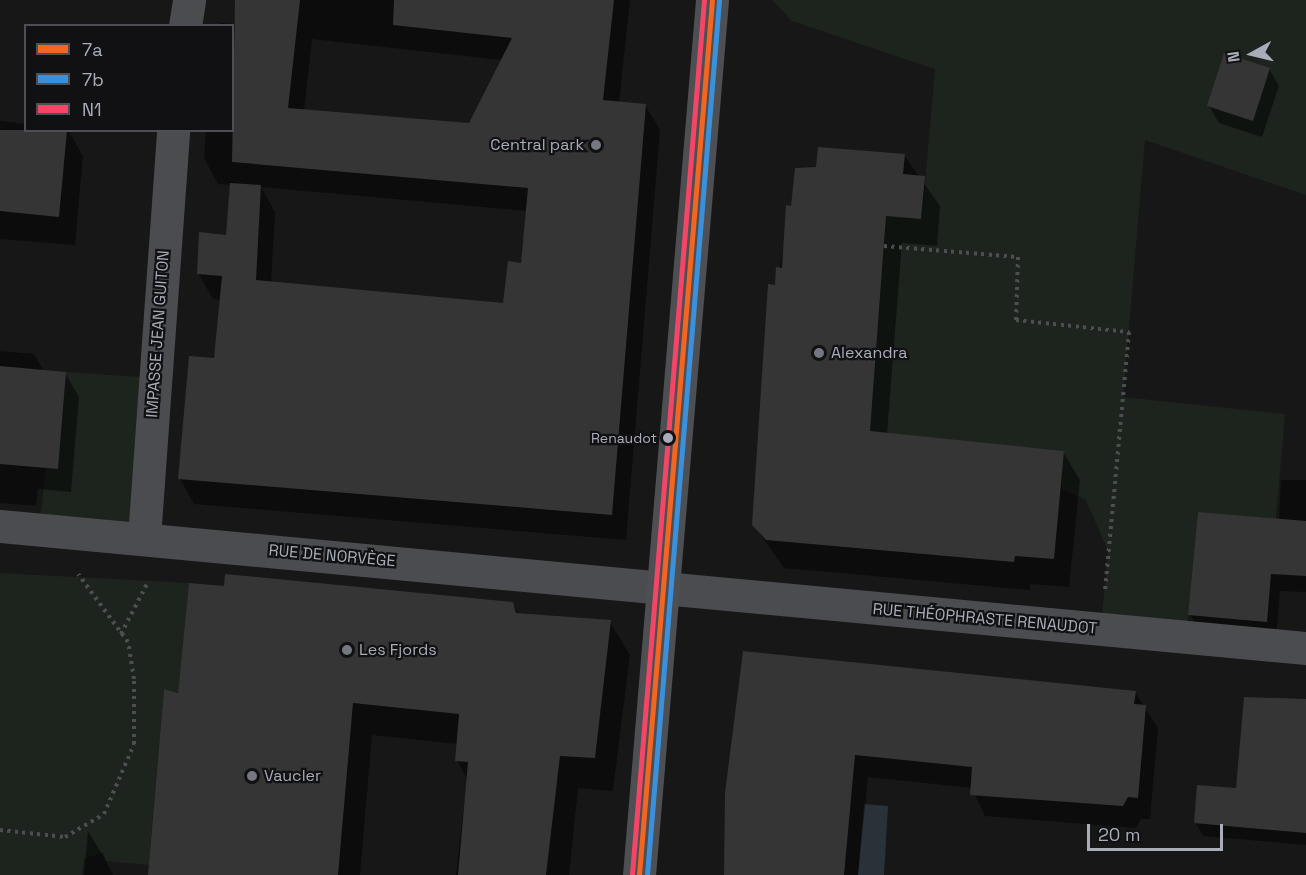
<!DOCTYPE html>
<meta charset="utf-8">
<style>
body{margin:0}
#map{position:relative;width:1306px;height:875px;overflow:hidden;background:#171717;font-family:"Space Grotesk",sans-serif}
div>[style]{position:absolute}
.green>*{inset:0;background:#1d241e}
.water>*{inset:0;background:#2a3239}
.shadow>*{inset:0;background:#0007}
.building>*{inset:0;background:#353536}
.path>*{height:4px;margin-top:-2px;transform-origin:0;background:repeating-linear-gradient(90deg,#4d4e52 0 3px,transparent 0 7.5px)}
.minor>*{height:33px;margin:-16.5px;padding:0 16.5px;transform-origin:16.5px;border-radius:16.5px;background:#4b4c50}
.major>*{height:33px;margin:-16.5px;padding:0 16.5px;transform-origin:16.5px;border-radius:16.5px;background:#4d4f52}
.bus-1>*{height:4.5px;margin:-2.25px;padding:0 2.25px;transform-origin:2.25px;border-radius:2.25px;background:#f26522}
.bus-2>*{height:4.5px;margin:-2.25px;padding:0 2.25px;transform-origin:2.25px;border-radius:2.25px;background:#3a90db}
.bus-3>*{height:4.5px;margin:-2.25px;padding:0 2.25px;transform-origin:2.25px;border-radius:2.25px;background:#f34667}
.dots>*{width:16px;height:16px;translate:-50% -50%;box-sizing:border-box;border:3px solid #111113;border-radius:50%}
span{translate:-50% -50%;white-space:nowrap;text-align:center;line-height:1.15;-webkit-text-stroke:4.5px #111113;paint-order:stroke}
.bus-label{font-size:14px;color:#a8adb8}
.right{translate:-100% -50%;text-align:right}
.poi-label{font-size:16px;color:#a8adb8}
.left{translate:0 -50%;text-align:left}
.street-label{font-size:16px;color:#a8adb8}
.legend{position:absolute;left:24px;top:24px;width:210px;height:108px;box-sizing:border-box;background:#111113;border:2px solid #4d4f55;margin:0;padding:8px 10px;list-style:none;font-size:18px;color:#a8adb8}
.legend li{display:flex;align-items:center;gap:12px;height:30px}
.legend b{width:30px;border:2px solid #4d4f55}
.north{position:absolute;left:1222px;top:24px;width:60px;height:60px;-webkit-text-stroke:4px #111113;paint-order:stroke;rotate:262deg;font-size:16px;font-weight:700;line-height:24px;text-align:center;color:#a8adb8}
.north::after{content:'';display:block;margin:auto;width:21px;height:27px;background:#a8adb8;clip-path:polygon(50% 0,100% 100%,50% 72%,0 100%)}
.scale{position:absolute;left:1087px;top:824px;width:136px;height:27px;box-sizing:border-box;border:3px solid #a8adb8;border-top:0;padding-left:8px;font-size:18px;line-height:21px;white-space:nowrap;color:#a8adb8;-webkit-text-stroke:4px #111113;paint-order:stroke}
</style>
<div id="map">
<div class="green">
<i style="clip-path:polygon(772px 0,1306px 0,1306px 195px,1145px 140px,1123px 397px,1285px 414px,1276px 519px,1198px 512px,1186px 637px,1101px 629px,1108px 551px,1086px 500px,1061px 489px,1064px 451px,984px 443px,898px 451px,859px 425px,872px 406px,885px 235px,881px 215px,922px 218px,935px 69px,792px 21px)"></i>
<i style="clip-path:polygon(66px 372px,155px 378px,144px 538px,39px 529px,46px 468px,58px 468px)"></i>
<i style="clip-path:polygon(0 573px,189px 583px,178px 693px,164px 689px,150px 846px,160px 866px,106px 861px,103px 852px,84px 859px,82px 875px,0 875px)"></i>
</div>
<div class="water">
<i style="clip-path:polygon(864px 804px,888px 806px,884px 875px,858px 875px)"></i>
</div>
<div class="shadow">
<i style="clip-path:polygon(evenodd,237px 0,630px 0,619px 103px,645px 105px,660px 130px,626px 540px,194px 504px,180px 479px,215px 360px,221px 300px,213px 299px,198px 273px,227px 236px,232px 185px,218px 184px,204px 158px,206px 130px,232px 130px,232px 26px,214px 22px,234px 24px,237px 0,312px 39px,502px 60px,470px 124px,304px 111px,312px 39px,237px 0,261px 187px,527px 211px,522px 264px,504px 305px,271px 283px,275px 212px,261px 187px)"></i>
<i style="clip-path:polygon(1269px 69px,1279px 86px,1262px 137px,1219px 123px,1209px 106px)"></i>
<i style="clip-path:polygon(0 121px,26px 124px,26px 130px,68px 130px,83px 156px,75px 245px,0 239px)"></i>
<i style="clip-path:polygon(904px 155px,940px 206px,937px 246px,902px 243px,887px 434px,1063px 452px,1080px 480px,1069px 587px,1030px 584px,1030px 590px,784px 568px,753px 524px,776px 287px,792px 208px,818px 169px)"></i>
<i style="clip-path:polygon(0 351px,34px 354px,44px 371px,65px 373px,79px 397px,71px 492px,38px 489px,36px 506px,0 503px)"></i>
<i style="clip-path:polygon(1281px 480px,1306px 480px,1306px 592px,1280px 591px,1276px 638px,1199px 631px,1190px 614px,1279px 520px)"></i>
<i style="clip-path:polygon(512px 603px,519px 614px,610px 622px,630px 655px,613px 791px,578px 788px,569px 875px,456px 875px,467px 779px,457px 760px,458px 744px,372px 735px,360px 875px,149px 875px,180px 695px)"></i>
<i style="clip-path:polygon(744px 652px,1135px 692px,1158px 728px,1150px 819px,1141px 819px,1136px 828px,985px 816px,972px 788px,868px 777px,858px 875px,725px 875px)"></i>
<i style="clip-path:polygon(1306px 700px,1306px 845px,1203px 836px,1195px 822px,1237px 790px)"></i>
<i style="clip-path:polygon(88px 831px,106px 861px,113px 875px,84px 875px)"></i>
</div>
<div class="building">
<i style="clip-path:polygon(235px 0,300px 0,288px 108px,469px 123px,512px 38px,393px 25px,394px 0,614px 0,603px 100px,646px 104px,612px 515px,178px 479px,189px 356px,214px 358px,222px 276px,197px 274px,199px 232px,226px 235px,230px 183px,261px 185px,256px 280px,503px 303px,508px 261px,521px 263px,528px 188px,232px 162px)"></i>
<i style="clip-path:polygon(1224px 53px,1270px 68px,1253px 121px,1207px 106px)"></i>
<i style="clip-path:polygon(0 130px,67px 130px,59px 217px,0 211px)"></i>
<i style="clip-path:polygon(818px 147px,905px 154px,903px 174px,925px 176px,921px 219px,886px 216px,870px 431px,1064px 451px,1054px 559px,1015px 556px,1014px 562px,766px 540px,752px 525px,768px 284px,775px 285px,776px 267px,782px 268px,786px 205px,791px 206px,795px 168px,816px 167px)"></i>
<i style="clip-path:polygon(0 366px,66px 372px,58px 469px,0 464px)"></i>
<i style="clip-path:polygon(1198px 512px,1306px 521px,1306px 576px,1271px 574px,1267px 622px,1188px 615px)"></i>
<i style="clip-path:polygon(225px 574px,513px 602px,516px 613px,611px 620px,595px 758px,560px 756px,546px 875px,458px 875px,468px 762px,455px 761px,459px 714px,353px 703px,338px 875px,148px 875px,164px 689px,178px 693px,189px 583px,224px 586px)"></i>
<i style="clip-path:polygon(743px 651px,1136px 691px,1134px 704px,1146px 705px,1138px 798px,1128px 797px,1123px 806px,970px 795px,972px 767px,855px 755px,844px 875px,724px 875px,725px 793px)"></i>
<i style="clip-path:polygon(1244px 697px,1306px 699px,1306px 833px,1194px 823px,1197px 785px,1236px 788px)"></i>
</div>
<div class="path">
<i style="left:884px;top:246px;width:134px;rotate:4.7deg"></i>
<i style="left:1018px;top:257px;width:63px;rotate:91.8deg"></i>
<i style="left:1016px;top:320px;width:114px;rotate:6.1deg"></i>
<i style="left:1129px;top:332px;width:259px;rotate:95.3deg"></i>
<i style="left:121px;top:634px;width:59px;rotate:-62.6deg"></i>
<i style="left:0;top:830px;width:65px;rotate:6.1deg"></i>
<i style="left:65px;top:837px;width:45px;rotate:-30.5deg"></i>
<i style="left:104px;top:814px;width:76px;rotate:-66.8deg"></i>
<i style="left:134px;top:744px;width:65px;rotate:-90deg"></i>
<i style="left:134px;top:679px;width:37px;rotate:-99deg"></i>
<i style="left:128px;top:642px;width:84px;rotate:-126.3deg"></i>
</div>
<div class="minor">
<i style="left:185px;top:26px;width:26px;rotate:-81deg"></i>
<i style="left:0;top:526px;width:1312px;rotate:5.34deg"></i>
<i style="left:144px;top:538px;width:409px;rotate:-85.9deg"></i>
</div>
<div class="major">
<i style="left:639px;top:875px;width:878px;rotate:-85.23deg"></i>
</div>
<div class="bus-1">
<i style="left:639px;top:875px;width:878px;rotate:-85.23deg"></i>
</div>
<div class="bus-2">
<i style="left:647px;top:875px;width:877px;rotate:-85.29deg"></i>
</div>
<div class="bus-3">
<i style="left:632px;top:874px;width:877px;rotate:-85.29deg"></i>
</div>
<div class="dots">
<i style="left:596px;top:145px;background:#757880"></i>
<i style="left:819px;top:353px;background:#757880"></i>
<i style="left:668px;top:438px;background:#a8adb8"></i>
<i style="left:347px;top:650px;background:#757880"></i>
<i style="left:252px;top:776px;background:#757880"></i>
</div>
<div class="bus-label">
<span class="right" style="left:657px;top:438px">Renaudot</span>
</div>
<div class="poi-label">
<span class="right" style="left:584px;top:145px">Central park</span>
<span class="left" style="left:831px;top:353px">Alexandra</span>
<span class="left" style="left:359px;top:650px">Les Fjords</span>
<span class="left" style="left:264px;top:776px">Vaucler</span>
</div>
<div class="street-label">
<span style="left:158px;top:334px;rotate:-86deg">IMPASSE JEAN GUITON</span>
<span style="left:332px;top:556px;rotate:5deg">RUE DE NORVÈGE</span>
<span style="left:985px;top:619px;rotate:5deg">RUE THÉOPHRASTE RENAUDOT</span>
</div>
<ul class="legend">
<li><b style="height:8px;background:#f26522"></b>7a</li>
<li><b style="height:8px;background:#3a90db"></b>7b</li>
<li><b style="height:8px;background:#f34667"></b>N1</li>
</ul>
<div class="north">N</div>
<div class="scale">20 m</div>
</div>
